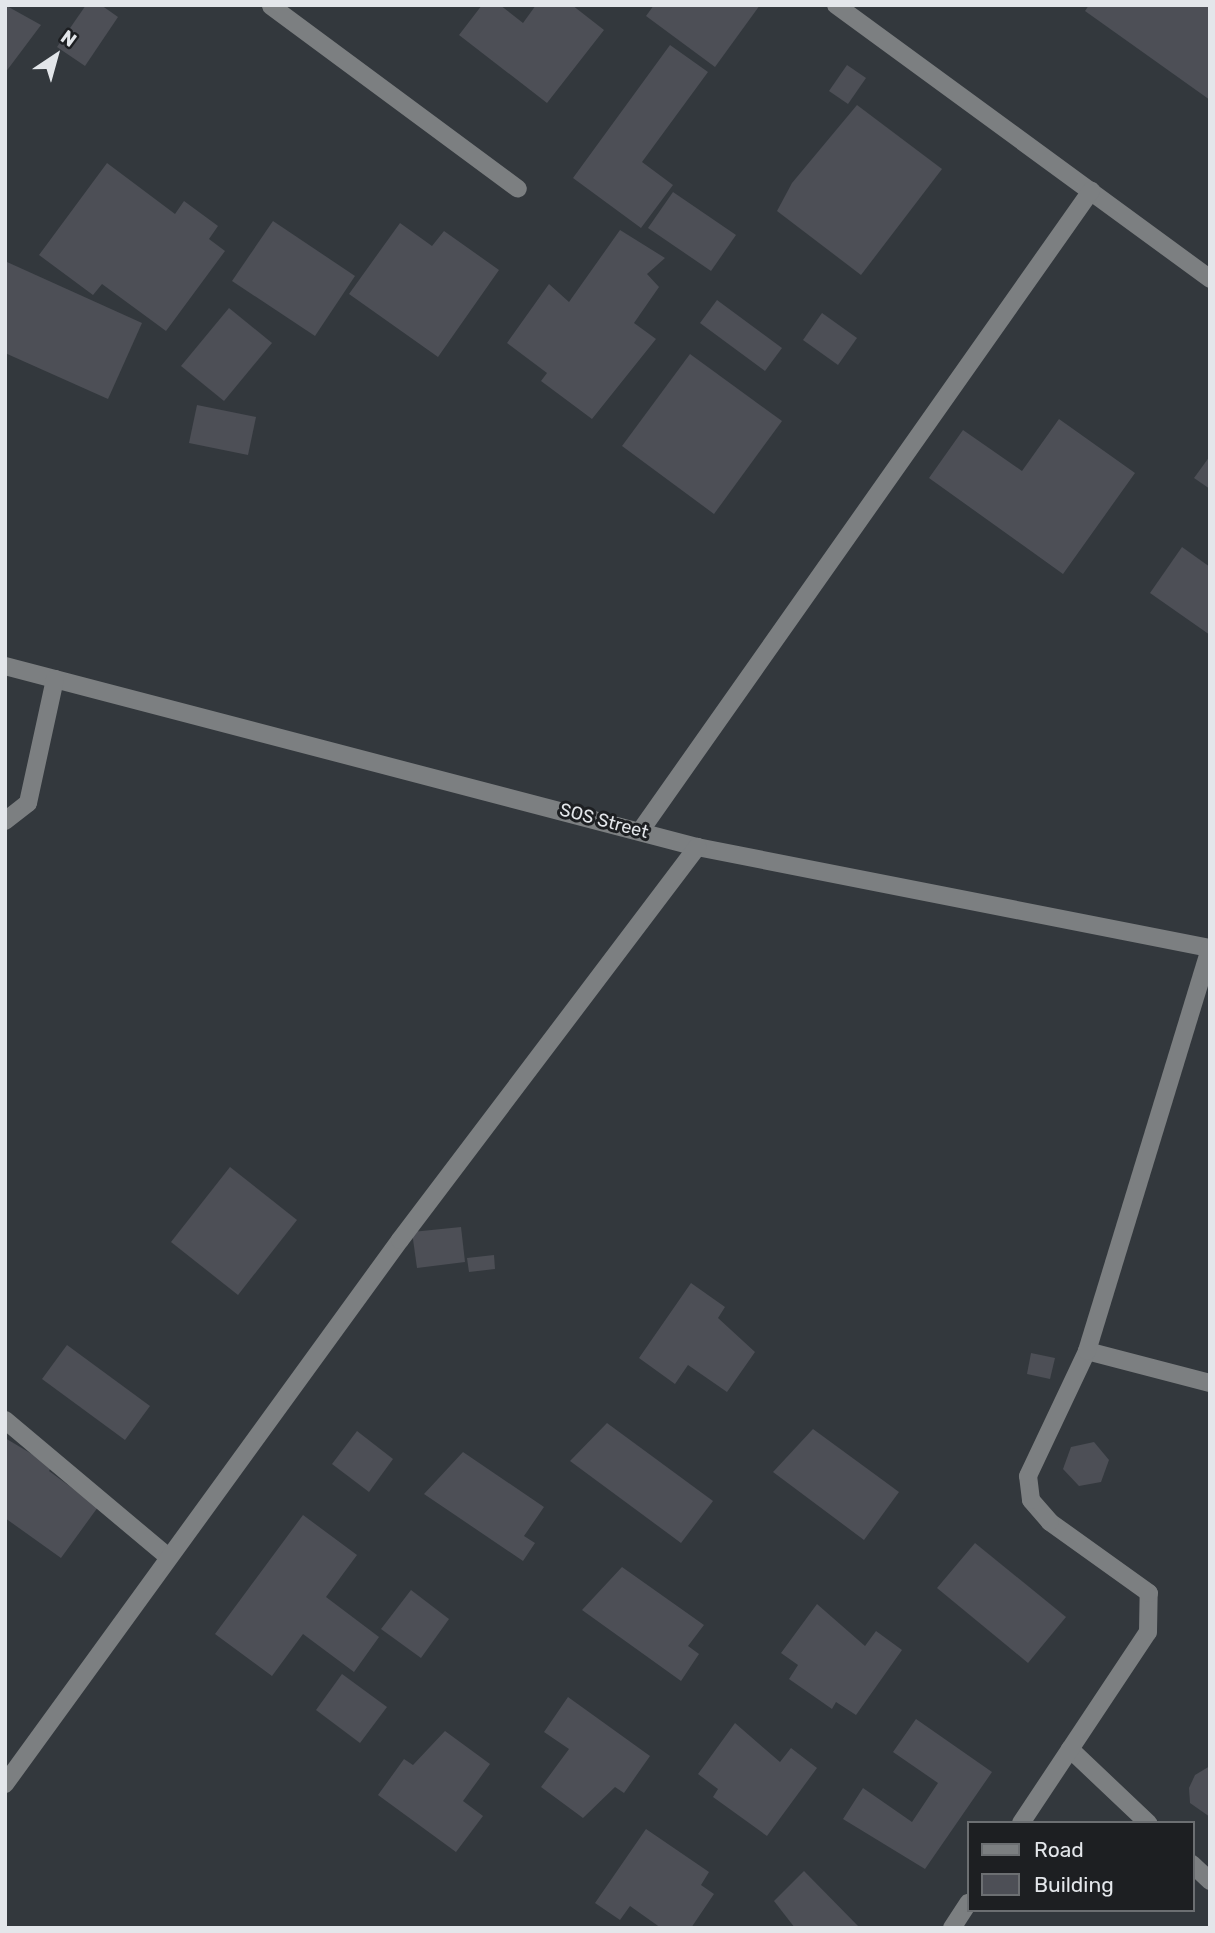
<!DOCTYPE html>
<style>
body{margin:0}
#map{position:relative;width:1215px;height:1933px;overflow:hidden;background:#33383d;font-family:Rubik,sans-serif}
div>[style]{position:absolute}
.building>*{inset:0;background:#4d4f56}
.minor>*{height:18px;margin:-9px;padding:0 9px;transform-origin:9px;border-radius:9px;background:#7c7f81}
span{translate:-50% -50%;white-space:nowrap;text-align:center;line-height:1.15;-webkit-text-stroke:6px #1d1f22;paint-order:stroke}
.street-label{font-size:18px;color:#e3e6ea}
.frame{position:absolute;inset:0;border:7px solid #e3e6ea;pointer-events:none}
.legend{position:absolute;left:967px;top:1821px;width:228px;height:91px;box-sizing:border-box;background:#1d1f22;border:2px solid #6c6f72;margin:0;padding:9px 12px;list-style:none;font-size:21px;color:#e3e6ea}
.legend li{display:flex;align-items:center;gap:14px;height:35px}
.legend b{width:35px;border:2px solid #6c6f72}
.north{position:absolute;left:21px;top:21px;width:70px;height:70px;-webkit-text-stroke:5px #1d1f22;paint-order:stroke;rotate:36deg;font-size:19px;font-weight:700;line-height:28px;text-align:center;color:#e3e6ea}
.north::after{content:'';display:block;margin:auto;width:24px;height:32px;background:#e3e6ea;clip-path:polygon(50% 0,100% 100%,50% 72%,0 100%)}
</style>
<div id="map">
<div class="building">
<i style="clip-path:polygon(5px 5px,41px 25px,5px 73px)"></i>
<i style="clip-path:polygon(86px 5px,101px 5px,118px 17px,85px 66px,57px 47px)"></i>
<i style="clip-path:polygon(482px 5px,500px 5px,523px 23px,536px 5px,572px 5px,604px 30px,547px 103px,459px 35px)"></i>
<i style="clip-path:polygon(654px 5px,760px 5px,715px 67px,646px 16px)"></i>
<i style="clip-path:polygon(1089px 5px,1210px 5px,1210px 100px,1085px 11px)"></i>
<i style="clip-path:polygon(670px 45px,708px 72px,642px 162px,673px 185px,641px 228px,573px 178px)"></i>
<i style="clip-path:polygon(847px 65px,866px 78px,848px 104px,829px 91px)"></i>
<i style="clip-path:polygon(857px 105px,942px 169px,861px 275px,777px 211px,792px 183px)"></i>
<i style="clip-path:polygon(107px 163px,175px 214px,184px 201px,218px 226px,209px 239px,225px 251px,166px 331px,102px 284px,93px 295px,39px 255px)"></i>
<i style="clip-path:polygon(673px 192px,736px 235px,711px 271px,648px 228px)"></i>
<i style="clip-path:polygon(273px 221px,355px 276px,315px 336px,232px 281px)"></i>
<i style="clip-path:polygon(400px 223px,432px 246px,444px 231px,499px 270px,438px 357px,349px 294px)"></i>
<i style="clip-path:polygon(620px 230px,665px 258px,647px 274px,659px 287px,634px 323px,656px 339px,592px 419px,541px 381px,547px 373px,507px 343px,549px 284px,569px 302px)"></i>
<i style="clip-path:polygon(7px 262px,142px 323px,108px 399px,5px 353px)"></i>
<i style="clip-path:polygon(717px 300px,782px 348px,765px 371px,700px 323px)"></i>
<i style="clip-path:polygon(229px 308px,272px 343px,224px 401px,181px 366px)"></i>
<i style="clip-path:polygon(822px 313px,857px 338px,838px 365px,803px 340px)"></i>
<i style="clip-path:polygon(690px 354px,782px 421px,714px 514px,622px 446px)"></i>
<i style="clip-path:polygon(197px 405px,256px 417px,248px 455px,189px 443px)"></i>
<i style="clip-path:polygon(1059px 419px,1135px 473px,1063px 574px,929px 478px,963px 430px,1022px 471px)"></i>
<i style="clip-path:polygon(1210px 456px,1210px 489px,1194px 478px)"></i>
<i style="clip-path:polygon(1182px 547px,1210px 567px,1210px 635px,1150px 593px)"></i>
<i style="clip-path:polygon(230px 1167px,297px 1220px,238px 1295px,171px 1242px)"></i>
<i style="clip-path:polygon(461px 1227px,465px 1262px,417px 1268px,412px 1232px)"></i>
<i style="clip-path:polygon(494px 1255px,495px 1269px,469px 1272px,467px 1258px)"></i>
<i style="clip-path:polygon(691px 1283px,725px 1307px,718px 1318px,755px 1352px,727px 1392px,688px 1365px,675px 1384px,639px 1358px)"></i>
<i style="clip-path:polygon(67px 1345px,150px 1406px,125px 1440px,42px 1379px)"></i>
<i style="clip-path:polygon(1031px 1353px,1055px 1358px,1050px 1379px,1027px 1374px)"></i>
<i style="clip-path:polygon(607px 1423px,713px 1501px,681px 1543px,570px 1461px)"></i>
<i style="clip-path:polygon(813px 1429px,899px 1492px,864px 1540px,773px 1472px)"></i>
<i style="clip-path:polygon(357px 1431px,393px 1459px,369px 1492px,332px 1464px)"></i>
<i style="clip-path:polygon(5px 1438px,52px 1466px,49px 1471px,98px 1507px,61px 1558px,5px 1518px)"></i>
<i style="clip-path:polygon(1094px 1442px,1109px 1460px,1101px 1482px,1079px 1486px,1063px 1469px,1071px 1447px)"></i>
<i style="clip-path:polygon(463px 1452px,544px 1507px,524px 1536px,535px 1543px,523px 1561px,424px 1494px)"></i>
<i style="clip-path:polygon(303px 1515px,357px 1555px,326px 1597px,379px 1637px,354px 1672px,303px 1634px,272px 1676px,215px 1634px)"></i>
<i style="clip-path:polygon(975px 1543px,1066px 1617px,1028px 1663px,937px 1588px)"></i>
<i style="clip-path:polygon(622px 1567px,704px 1625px,688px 1646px,699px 1654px,681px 1681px,582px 1610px)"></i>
<i style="clip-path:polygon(411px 1590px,449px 1619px,421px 1658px,381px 1629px)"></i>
<i style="clip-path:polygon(817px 1604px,865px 1646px,876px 1631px,902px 1650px,856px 1715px,836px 1702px,832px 1709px,789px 1679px,798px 1665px,781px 1653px)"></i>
<i style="clip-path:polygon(342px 1674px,387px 1707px,360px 1743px,316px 1710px)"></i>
<i style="clip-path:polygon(568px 1697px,650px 1756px,624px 1793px,615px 1787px,583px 1818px,541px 1787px,569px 1749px,544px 1732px)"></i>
<i style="clip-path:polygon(916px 1719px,992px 1772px,925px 1869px,843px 1819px,863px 1788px,912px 1822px,938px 1783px,893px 1752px)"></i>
<i style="clip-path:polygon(735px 1723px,780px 1762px,791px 1748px,817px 1768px,767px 1836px,713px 1797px,718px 1789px,698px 1774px)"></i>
<i style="clip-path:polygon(445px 1731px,490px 1764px,463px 1801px,483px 1816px,456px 1852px,378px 1795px,404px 1759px,413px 1765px)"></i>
<i style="clip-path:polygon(1210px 1766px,1210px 1817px,1190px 1803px,1189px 1788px,1195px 1775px)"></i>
<i style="clip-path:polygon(646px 1829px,709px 1872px,701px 1885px,714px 1894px,691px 1928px,661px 1928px,630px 1906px,620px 1920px,595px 1903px)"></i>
<i style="clip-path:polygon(804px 1871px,860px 1928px,795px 1928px,774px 1901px)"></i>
</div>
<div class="minor">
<i style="left:836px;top:5px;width:464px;rotate:36.2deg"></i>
<i style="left:271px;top:6px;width:307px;rotate:36.5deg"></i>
<i style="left:5px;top:666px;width:715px;rotate:14.66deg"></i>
<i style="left:697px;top:847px;width:523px;rotate:11.14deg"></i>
<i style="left:5px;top:821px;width:29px;rotate:-38deg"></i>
<i style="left:28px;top:803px;width:127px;rotate:-77.7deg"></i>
<i style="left:641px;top:830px;width:782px;rotate:-54.85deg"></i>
<i style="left:1087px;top:1351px;width:127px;rotate:14.6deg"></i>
<i style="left:5px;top:1420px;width:213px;rotate:40deg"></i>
<i style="left:1070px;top:1749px;width:108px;rotate:43.5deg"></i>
<i style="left:5px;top:1784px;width:672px;rotate:-54.02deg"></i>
<i style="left:400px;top:1240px;width:493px;rotate:-52.9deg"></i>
<i style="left:1021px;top:1823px;width:229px;rotate:-56.4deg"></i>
<i style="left:1148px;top:1632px;width:39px;rotate:-89deg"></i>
<i style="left:1149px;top:1593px;width:122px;rotate:-144.4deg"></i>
<i style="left:1050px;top:1522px;width:29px;rotate:-131deg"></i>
<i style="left:1031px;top:1500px;width:24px;rotate:-97deg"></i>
<i style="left:1028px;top:1476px;width:138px;rotate:-64.7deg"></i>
<i style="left:1087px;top:1351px;width:421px;rotate:-73deg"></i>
<i style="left:1192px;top:1864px;width:25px;rotate:43deg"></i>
<i style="left:952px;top:1928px;width:30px;rotate:-57deg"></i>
</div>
<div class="street-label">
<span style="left:604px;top:821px;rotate:15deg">SOS Street</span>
</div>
<div class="frame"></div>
<ul class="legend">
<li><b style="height:9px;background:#7c7f81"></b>Road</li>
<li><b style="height:19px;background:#4d4f56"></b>Building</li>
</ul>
<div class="north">N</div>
</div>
